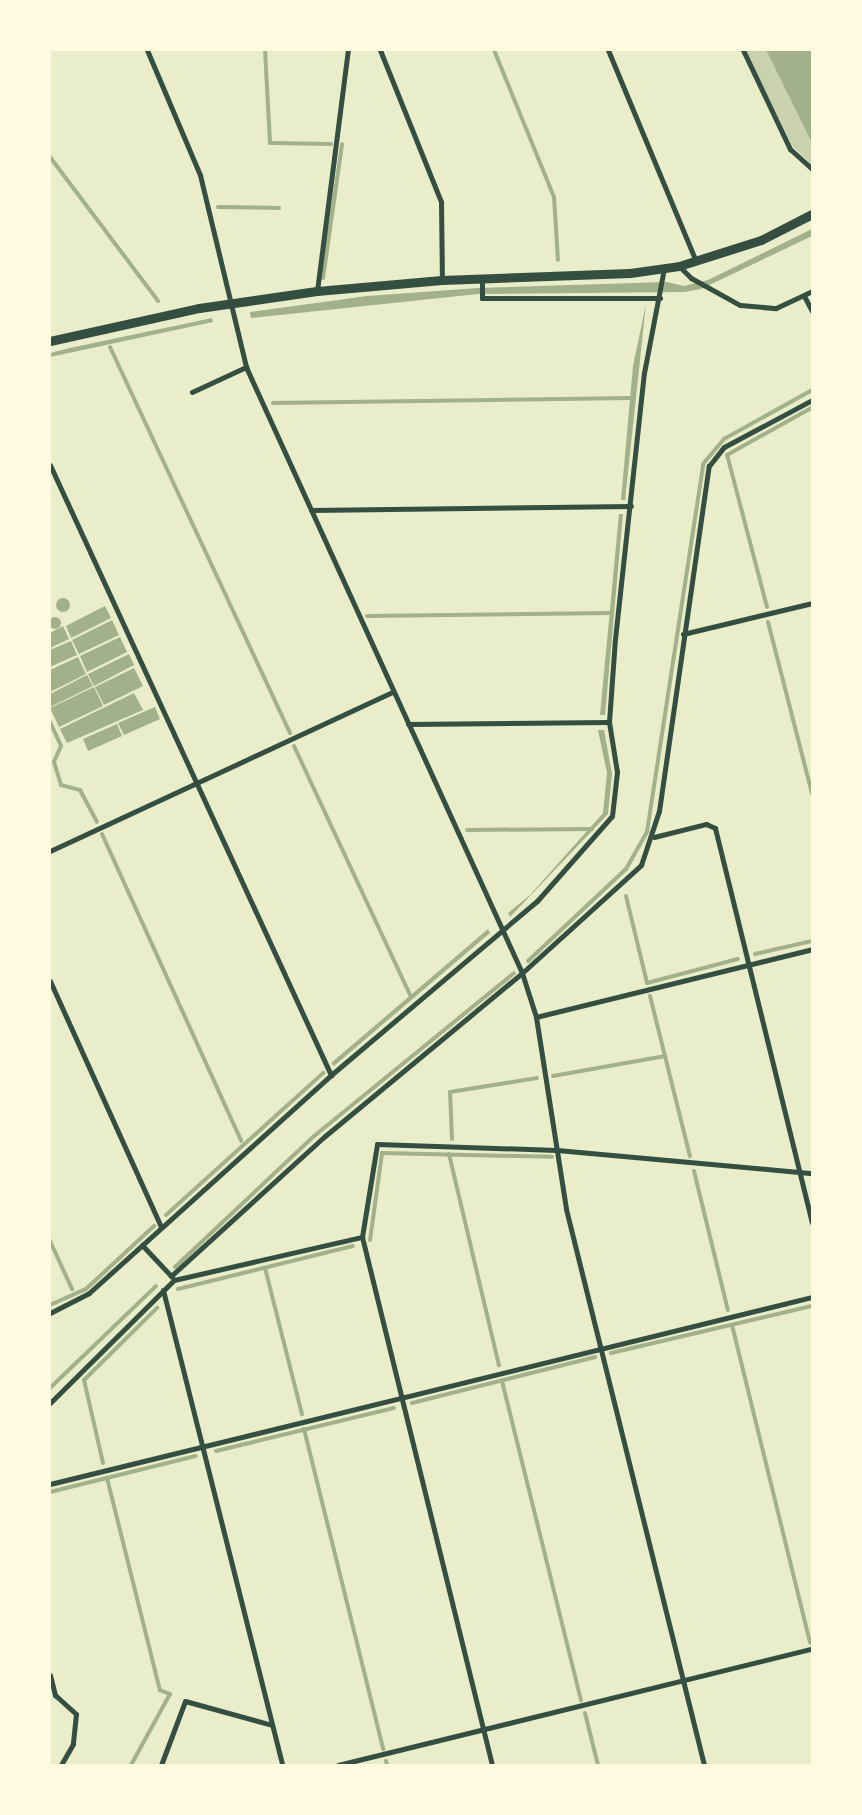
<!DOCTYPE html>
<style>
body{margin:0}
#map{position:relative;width:862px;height:1815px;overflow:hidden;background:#e9edc9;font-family:"Space Grotesk",sans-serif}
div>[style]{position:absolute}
.green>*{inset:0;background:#cad2ad}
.water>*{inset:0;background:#a3b18a}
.round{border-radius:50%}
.stream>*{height:4px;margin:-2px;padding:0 2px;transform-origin:2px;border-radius:2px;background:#a3b18a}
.minor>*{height:5px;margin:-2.5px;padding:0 2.5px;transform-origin:2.5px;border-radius:2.5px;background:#344e41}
.secondary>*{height:9px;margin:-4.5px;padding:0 4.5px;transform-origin:4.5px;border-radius:4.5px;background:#344e41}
span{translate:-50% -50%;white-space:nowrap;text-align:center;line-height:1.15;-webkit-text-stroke:4px #fefae0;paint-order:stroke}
.frame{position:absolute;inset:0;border:51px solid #fefae0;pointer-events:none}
</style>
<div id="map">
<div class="green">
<i style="clip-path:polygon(745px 50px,766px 50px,812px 143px,812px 165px,793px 147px)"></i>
</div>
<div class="water">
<i style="clip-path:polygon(766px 50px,812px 50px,812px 143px)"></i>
<i style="clip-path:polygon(812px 229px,812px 236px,701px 289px,684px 292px,478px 294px,251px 318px,250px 312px,367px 296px,478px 288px,667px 282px,684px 286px,708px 280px)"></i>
<i style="clip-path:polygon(646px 304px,625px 500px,621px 500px,633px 366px)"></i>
<i style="clip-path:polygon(212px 318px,213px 322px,50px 357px,50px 353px,70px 348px)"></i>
<i style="clip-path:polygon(619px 514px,623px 514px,605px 715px,600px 715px)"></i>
<i class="round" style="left:56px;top:598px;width:14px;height:14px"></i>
<i style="clip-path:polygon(105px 606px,111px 618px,71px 638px,66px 626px)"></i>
<i class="round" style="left:49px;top:617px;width:12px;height:12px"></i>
<i style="clip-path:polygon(112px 620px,119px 635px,79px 654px,72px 640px)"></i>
<i style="clip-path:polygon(63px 626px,69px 639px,50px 648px,50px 633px)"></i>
<i style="clip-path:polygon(120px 637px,127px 652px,87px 672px,80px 656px)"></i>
<i style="clip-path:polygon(71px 641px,77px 655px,50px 667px,50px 650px)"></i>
<i style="clip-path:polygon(129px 654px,134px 665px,94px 686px,88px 674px)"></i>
<i style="clip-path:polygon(78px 657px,86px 674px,50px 692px,50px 670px)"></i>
<i style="clip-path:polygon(134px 668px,143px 686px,104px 705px,95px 687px)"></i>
<i style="clip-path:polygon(87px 675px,93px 686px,50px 707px,50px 694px)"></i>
<i style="clip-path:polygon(94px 687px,103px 706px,59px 727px,50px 708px)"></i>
<i style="clip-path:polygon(134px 693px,143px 710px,67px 743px,60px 729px)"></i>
<i style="clip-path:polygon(155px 707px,160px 719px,124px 735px,118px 723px)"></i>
<i style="clip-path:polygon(117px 724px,122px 736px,88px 751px,83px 739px)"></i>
<i style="clip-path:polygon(598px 730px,604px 730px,612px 774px,608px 814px,510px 917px,508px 913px,530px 895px,603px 813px,607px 773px)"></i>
<i style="clip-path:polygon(488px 929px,490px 933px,334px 1066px,331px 1063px)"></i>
</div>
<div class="stream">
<i style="left:265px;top:50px;width:93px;rotate:86.9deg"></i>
<i style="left:270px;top:143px;width:61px;rotate:0.9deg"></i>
<i style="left:494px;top:50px;width:159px;rotate:67.8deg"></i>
<i style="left:554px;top:197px;width:63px;rotate:86.4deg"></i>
<i style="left:50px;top:157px;width:180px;rotate:53.1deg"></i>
<i style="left:218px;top:207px;width:61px;rotate:0.9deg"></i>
<i style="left:323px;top:278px;width:135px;rotate:-81.9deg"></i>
<i style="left:110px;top:347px;width:426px;rotate:65deg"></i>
<i style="left:273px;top:403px;width:357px;rotate:-0.8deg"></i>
<i style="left:767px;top:607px;width:157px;rotate:-104.7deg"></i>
<i style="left:727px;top:455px;width:96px;rotate:-29.2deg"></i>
<i style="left:367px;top:616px;width:243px;rotate:-0.7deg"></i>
<i style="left:768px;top:622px;width:177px;rotate:75.6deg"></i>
<i style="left:50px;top:722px;width:26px;rotate:65deg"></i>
<i style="left:61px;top:746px;width:17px;rotate:114deg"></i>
<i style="left:54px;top:762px;width:24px;rotate:73deg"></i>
<i style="left:61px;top:785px;width:20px;rotate:15deg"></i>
<i style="left:80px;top:790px;width:36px;rotate:62deg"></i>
<i style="left:294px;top:746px;width:275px;rotate:65deg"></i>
<i style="left:467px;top:830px;width:125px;rotate:-0.5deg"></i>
<i style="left:102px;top:834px;width:337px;rotate:65.6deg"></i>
<i style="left:626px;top:896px;width:89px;rotate:76.4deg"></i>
<i style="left:647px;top:983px;width:94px;rotate:-14.8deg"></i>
<i style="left:755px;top:954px;width:58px;rotate:-12.8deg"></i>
<i style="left:528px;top:961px;width:134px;rotate:-43.2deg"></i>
<i style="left:626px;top:869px;width:43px;rotate:-60.4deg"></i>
<i style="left:647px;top:832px;width:372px;rotate:-81.3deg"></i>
<i style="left:703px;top:464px;width:33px;rotate:-50deg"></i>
<i style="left:724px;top:439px;width:101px;rotate:-29.1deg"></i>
<i style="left:650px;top:996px;width:165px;rotate:76deg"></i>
<i style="left:553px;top:1076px;width:114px;rotate:-10.1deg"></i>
<i style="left:452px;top:1139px;width:47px;rotate:-92.4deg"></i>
<i style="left:450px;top:1092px;width:88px;rotate:-9.1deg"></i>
<i style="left:449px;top:1154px;width:217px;rotate:76.7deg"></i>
<i style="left:694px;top:1171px;width:143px;rotate:76.3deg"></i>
<i style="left:166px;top:1215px;width:212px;rotate:-42.1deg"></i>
<i style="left:370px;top:1240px;width:88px;rotate:-82.1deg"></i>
<i style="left:382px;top:1153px;width:170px;rotate:1.3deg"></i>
<i style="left:50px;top:1241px;width:53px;rotate:65.4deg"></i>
<i style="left:175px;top:1267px;width:190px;rotate:-43.3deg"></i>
<i style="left:313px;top:1137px;width:259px;rotate:-39.2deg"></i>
<i style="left:265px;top:1268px;width:151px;rotate:75.8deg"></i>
<i style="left:178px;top:1289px;width:180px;rotate:-13.8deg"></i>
<i style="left:50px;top:1305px;width:39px;rotate:-24deg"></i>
<i style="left:86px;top:1289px;width:93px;rotate:-42.8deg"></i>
<i style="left:732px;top:1325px;width:327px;rotate:76.2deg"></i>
<i style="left:611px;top:1353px;width:206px;rotate:-13.2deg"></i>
<i style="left:502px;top:1381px;width:329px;rotate:76.1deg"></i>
<i style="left:50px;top:1388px;width:147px;rotate:-43.9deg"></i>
<i style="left:412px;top:1403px;width:189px;rotate:-14.1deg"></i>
<i style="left:304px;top:1429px;width:330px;rotate:76.1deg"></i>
<i style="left:216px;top:1451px;width:183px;rotate:-13.6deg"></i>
<i style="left:103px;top:1463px;width:85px;rotate:-102.9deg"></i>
<i style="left:84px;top:1380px;width:103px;rotate:-44.6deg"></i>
<i style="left:107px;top:1478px;width:219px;rotate:76deg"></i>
<i style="left:160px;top:1690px;width:11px;rotate:22deg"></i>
<i style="left:170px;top:1694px;width:81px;rotate:118.8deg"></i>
<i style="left:50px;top:1492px;width:150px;rotate:-13.9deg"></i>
<i style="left:585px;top:1713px;width:54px;rotate:76deg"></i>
<i style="left:386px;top:1761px;width:4px;rotate:76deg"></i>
</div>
<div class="minor">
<i style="left:147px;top:50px;width:136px;rotate:67deg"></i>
<i style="left:200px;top:175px;width:197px;rotate:76.5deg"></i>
<i style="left:246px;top:367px;width:666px;rotate:65.51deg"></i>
<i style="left:522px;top:973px;width:46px;rotate:72.3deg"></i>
<i style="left:536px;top:1017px;width:194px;rotate:81.1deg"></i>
<i style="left:566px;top:1209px;width:573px;rotate:76.06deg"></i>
<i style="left:380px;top:50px;width:164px;rotate:68.1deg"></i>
<i style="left:441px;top:202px;width:78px;rotate:89.3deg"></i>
<i style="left:608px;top:50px;width:229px;rotate:67.4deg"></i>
<i style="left:743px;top:50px;width:110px;rotate:64.6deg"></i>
<i style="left:790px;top:149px;width:30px;rotate:42deg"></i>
<i style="left:679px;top:266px;width:17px;rotate:45deg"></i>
<i style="left:691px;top:278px;width:56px;rotate:28.9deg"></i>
<i style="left:740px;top:305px;width:36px;rotate:5deg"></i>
<i style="left:776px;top:308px;width:40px;rotate:-25deg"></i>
<i style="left:482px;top:278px;width:20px;rotate:90deg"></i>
<i style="left:482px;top:298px;width:178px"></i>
<i style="left:317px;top:291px;width:243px;rotate:-82.7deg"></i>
<i style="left:804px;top:296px;width:17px;rotate:62deg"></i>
<i style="left:192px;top:392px;width:60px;rotate:-24.8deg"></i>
<i style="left:50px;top:465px;width:672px;rotate:65.27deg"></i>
<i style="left:311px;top:510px;width:320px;rotate:-0.7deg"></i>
<i style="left:683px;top:634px;width:133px;rotate:-13.5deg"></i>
<i style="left:408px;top:724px;width:201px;rotate:-0.6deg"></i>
<i style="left:654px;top:837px;width:54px;rotate:-14deg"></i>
<i style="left:706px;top:824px;width:10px;rotate:24deg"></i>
<i style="left:715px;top:828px;width:406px;rotate:76.2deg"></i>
<i style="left:50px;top:851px;width:378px;rotate:-24.9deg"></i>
<i style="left:50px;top:981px;width:270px;rotate:65.7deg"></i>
<i style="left:536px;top:1017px;width:284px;rotate:-13.8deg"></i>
<i style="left:142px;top:1245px;width:44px;rotate:46.8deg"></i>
<i style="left:171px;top:1276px;width:208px;rotate:-42.3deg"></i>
<i style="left:325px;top:1136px;width:256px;rotate:-39.6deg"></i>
<i style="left:522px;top:973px;width:161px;rotate:-42.2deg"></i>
<i style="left:641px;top:865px;width:57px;rotate:-71.6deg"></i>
<i style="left:659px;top:811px;width:349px;rotate:-81.8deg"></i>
<i style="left:709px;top:466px;width:24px;rotate:-52deg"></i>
<i style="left:724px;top:447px;width:100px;rotate:-28.1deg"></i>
<i style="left:163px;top:1290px;width:490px;rotate:75.9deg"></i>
<i style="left:50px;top:1313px;width:44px;rotate:-27.1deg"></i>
<i style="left:89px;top:1293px;width:326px;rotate:-42deg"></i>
<i style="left:331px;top:1075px;width:270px;rotate:-40.2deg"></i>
<i style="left:537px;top:901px;width:113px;rotate:-48.6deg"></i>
<i style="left:612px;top:816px;width:44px;rotate:-83.5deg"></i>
<i style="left:617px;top:772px;width:51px;rotate:-99.1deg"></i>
<i style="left:609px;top:722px;width:83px;rotate:-85.9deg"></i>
<i style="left:615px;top:639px;width:268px;rotate:-83.8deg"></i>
<i style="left:644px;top:373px;width:107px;rotate:-79.2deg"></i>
<i style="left:50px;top:1403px;width:175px;rotate:-44.8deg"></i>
<i style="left:174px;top:1280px;width:193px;rotate:-12.9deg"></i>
<i style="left:50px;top:1484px;width:785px;rotate:-13.79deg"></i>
<i style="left:50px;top:1675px;width:21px;rotate:76deg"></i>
<i style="left:55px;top:1695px;width:28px;rotate:42deg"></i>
<i style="left:76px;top:1714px;width:30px;rotate:96deg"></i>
<i style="left:73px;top:1744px;width:24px;rotate:120deg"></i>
<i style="left:161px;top:1765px;width:68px;rotate:-69.4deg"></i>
<i style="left:185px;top:1701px;width:90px;rotate:15.4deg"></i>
<i style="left:338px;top:1765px;width:488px;rotate:-13.8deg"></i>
<i style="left:492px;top:1765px;width:544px;rotate:-103.83deg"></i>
<i style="left:362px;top:1237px;width:94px;rotate:-80.8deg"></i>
<i style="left:377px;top:1144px;width:180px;rotate:1.9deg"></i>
<i style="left:557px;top:1150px;width:256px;rotate:5.2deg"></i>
</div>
<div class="secondary">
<i style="left:50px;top:341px;width:153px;rotate:-12.5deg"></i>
<i style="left:199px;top:308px;width:119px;rotate:-8.2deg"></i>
<i style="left:317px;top:291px;width:125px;rotate:-5deg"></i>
<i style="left:442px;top:280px;width:188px;rotate:-2.1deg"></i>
<i style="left:630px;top:273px;width:49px;rotate:-8.1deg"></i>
<i style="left:679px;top:266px;width:86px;rotate:-17.6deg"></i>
<i style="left:761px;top:240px;width:57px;rotate:-27deg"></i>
</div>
<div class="frame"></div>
</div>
